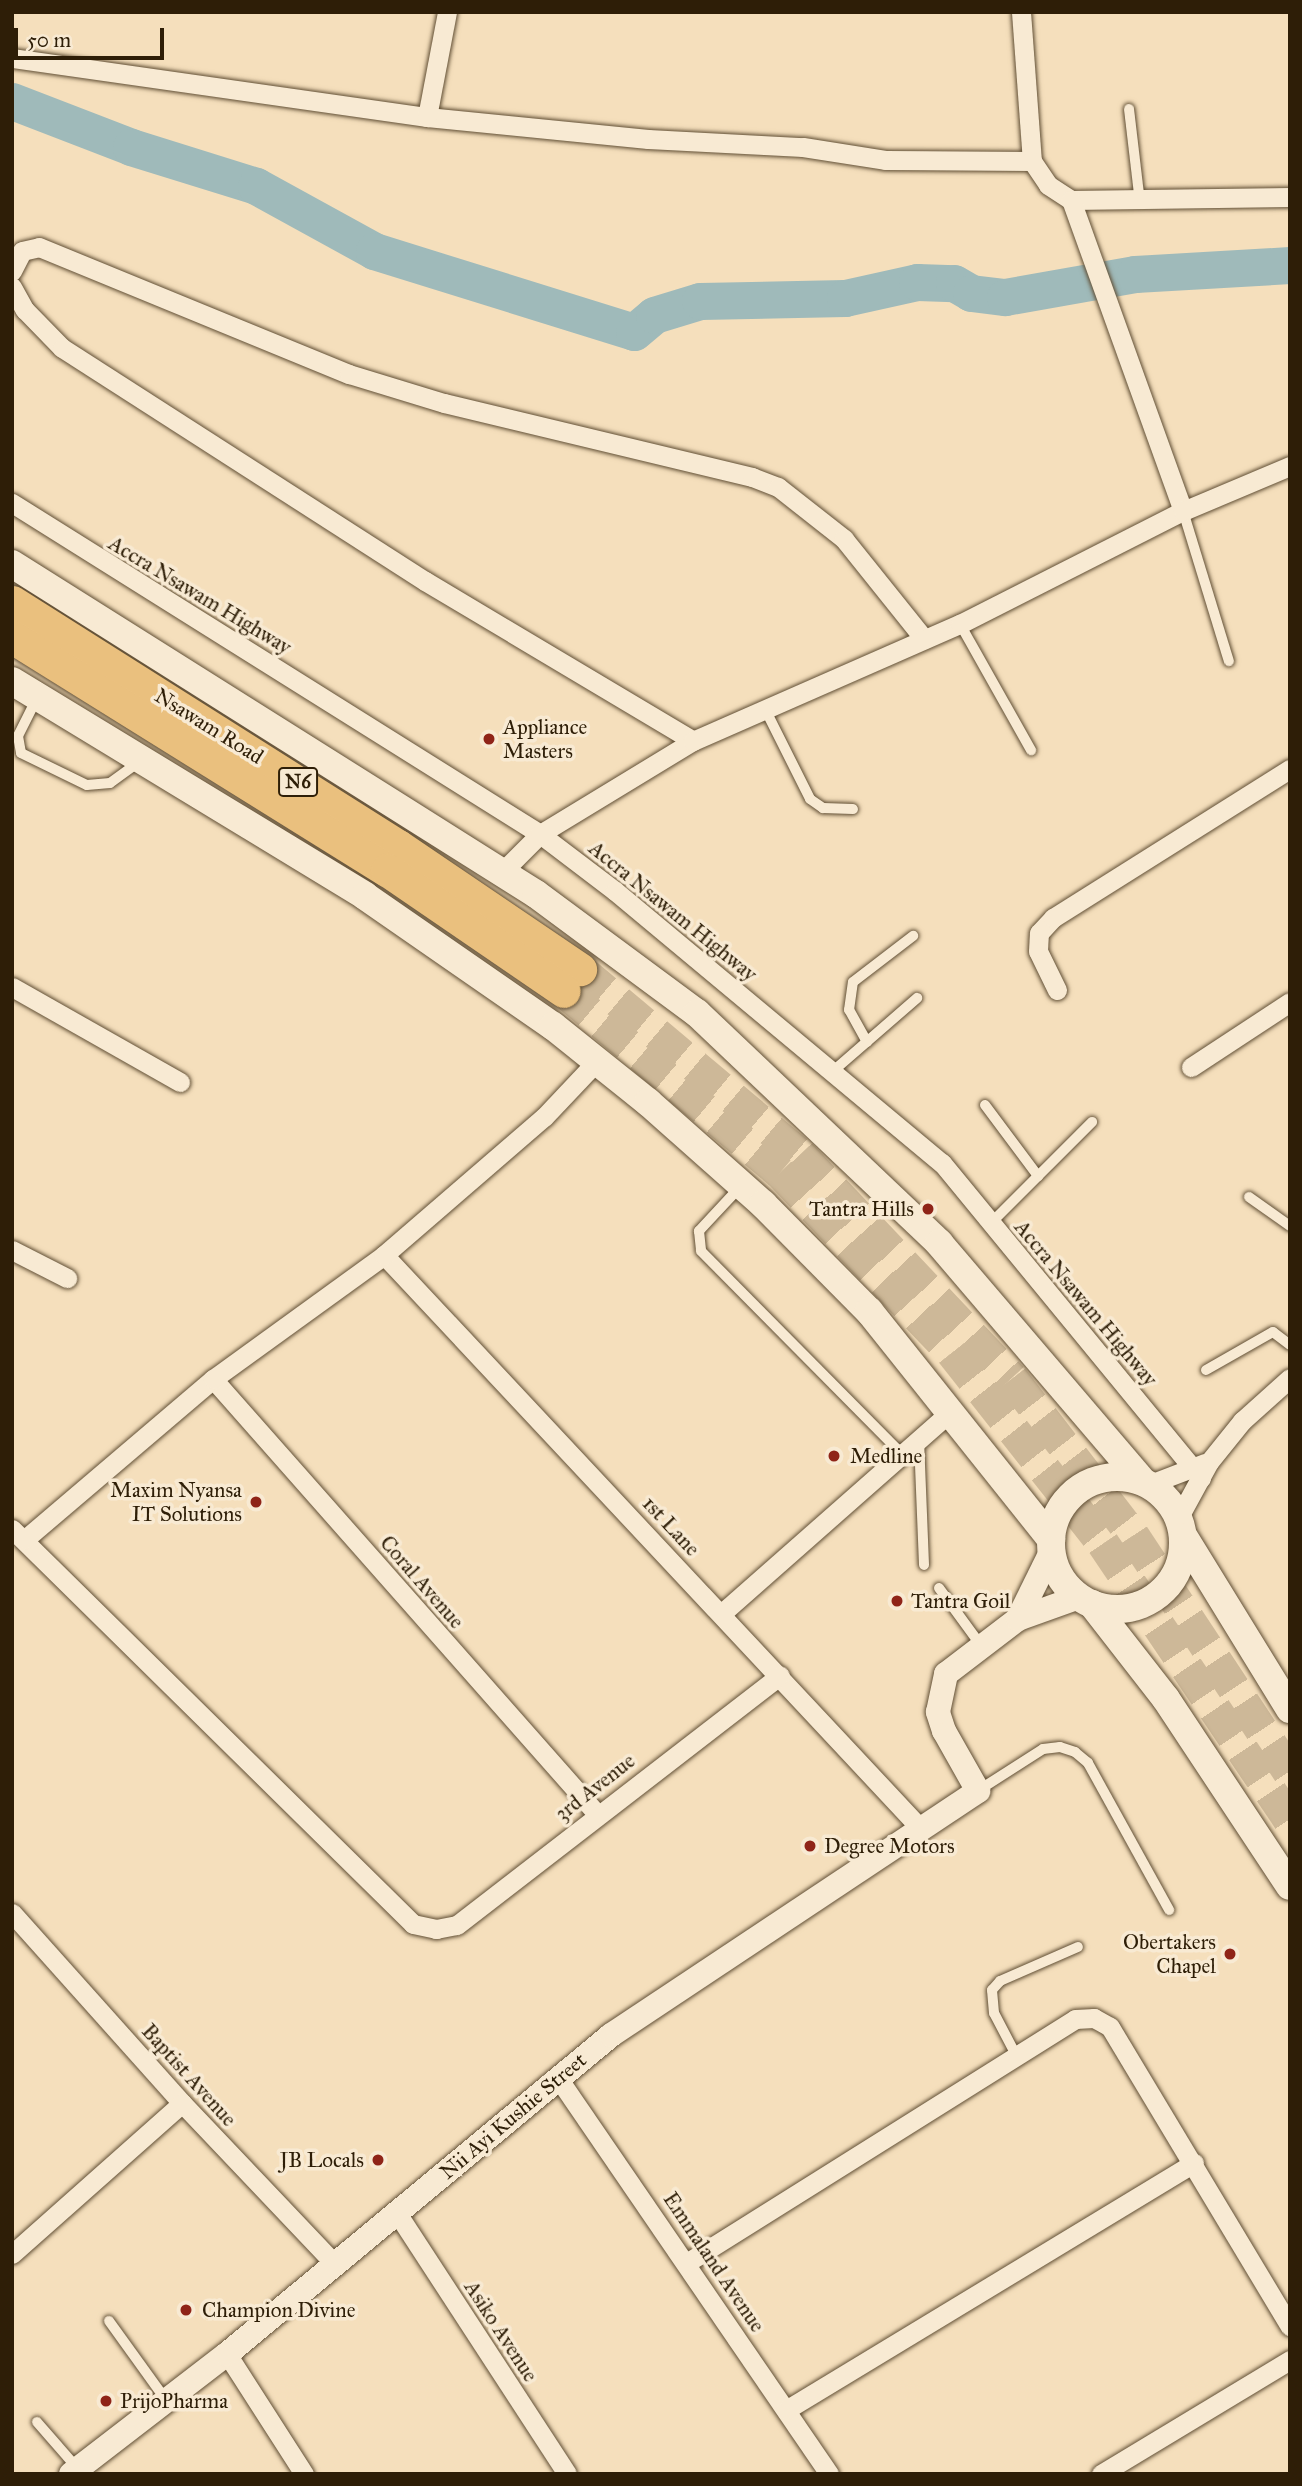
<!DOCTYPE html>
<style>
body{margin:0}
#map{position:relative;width:1302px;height:2486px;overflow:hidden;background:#f5dfbc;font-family:"IM FELL Great Primer",serif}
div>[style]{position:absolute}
.river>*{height:37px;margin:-18.5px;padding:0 18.5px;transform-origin:18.5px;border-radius:18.5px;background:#9fbaba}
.trunk-tunnel>*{height:33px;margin-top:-16.5px;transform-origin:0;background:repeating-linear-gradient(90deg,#cdb898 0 33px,transparent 0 50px)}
.roads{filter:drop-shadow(0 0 2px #604e34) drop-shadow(0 0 2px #604e34)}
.service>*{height:10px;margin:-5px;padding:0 5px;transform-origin:5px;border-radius:5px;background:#f8ead3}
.minor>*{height:19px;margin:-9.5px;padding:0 9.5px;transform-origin:9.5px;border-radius:9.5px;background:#f8ead3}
.tertiary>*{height:24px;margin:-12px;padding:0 12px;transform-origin:12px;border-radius:12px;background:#f8ead3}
.secondary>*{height:28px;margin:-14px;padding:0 14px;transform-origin:14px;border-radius:14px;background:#f8ead3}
.secondary>.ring{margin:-14px;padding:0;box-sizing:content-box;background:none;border:28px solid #f8ead3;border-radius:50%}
.trunk>*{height:33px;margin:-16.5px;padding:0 16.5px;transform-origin:16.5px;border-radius:16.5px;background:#eac07e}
.dots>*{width:19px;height:19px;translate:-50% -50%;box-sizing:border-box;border:4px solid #f8ead3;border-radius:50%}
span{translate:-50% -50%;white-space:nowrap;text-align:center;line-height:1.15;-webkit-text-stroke:7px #f8ead3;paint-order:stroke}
.shield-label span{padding:2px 5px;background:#f8ead3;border:2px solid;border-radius:5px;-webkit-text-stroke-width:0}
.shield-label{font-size:19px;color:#2e1e07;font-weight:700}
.street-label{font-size:21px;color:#2e1e07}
.poi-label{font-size:21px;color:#2e1e07}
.left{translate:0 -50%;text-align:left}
.right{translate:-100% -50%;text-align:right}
.frame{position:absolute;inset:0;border:14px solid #2e1e07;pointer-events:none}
.scale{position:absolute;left:14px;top:28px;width:150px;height:32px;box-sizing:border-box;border:4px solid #2e1e07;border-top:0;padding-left:9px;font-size:21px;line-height:24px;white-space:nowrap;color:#2e1e07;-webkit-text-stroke:5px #f8ead3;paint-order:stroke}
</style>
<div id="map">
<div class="river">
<i style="left:12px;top:101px;width:128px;rotate:21.1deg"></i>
<i style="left:131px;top:147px;width:131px;rotate:17.3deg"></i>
<i style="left:256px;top:186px;width:135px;rotate:28.8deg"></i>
<i style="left:374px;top:251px;width:272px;rotate:17.3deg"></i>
<i style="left:634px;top:332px;width:26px;rotate:-40deg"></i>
<i style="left:654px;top:315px;width:48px;rotate:-16.9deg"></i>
<i style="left:700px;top:301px;width:145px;rotate:-1.2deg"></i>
<i style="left:845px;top:298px;width:74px;rotate:-12.5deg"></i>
<i style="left:917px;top:282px;width:37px;rotate:2deg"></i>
<i style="left:954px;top:283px;width:20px;rotate:30deg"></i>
<i style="left:971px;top:293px;width:34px;rotate:7deg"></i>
<i style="left:1005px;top:297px;width:132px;rotate:-10deg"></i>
<i style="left:1135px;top:274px;width:155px;rotate:-3.3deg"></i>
</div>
<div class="trunk-tunnel">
<i style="left:580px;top:969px;width:287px;rotate:40.1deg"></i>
<i style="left:800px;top:1154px;width:308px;rotate:46.6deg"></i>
<i style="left:1012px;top:1378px;width:198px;rotate:52.4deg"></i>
<i style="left:1133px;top:1535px;width:285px;rotate:56.6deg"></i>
<i style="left:564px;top:991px;width:282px;rotate:40deg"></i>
<i style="left:780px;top:1172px;width:249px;rotate:46.3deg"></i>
<i style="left:952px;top:1352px;width:243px;rotate:51.7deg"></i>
<i style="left:1103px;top:1543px;width:334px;rotate:56deg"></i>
</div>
<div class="roads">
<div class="service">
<i style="left:1129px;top:109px;width:94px;rotate:83.3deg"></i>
<i style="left:1183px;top:511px;width:157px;rotate:73deg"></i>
<i style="left:960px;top:624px;width:145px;rotate:60.6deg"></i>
<i style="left:36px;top:700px;width:40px;rotate:116.6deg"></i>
<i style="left:18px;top:736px;width:17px;rotate:80deg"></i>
<i style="left:21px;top:753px;width:73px;rotate:25.9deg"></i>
<i style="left:87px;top:785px;width:23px;rotate:-5deg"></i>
<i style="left:110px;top:783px;width:34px;rotate:-36deg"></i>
<i style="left:764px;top:707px;width:103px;rotate:63.4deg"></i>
<i style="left:810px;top:799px;width:16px;rotate:35deg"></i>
<i style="left:823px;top:808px;width:30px;rotate:2deg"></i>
<i style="left:867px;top:1042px;width:37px;rotate:-119deg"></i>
<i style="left:849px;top:1010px;width:28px;rotate:-82deg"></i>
<i style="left:853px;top:982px;width:76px;rotate:-37.5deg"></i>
<i style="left:832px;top:1072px;width:113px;rotate:-41deg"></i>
<i style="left:985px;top:1105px;width:89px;rotate:53.3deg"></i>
<i style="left:739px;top:1188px;width:59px;rotate:132.9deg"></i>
<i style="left:699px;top:1231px;width:20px;rotate:84deg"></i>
<i style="left:701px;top:1251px;width:286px;rotate:45.3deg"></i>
<i style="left:1249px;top:1197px;width:50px;rotate:35.3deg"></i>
<i style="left:991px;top:1223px;width:143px;rotate:-45deg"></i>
<i style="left:1206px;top:1370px;width:77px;rotate:-29.6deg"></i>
<i style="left:1273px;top:1332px;width:21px;rotate:37deg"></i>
<i style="left:919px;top:1440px;width:125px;rotate:87.7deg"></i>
<i style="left:939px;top:1588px;width:69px;rotate:53.8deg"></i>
<i style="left:979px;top:1790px;width:76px;rotate:-32.6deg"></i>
<i style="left:1043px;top:1749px;width:17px;rotate:-7deg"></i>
<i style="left:1060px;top:1747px;width:16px;rotate:18deg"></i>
<i style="left:1075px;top:1752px;width:17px;rotate:40deg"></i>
<i style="left:1088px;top:1763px;width:168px;rotate:61.1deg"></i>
<i style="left:1016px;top:2055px;width:47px;rotate:-117.6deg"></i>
<i style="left:994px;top:2013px;width:23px;rotate:-95deg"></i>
<i style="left:992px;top:1990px;width:12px;rotate:-48deg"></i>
<i style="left:1000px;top:1981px;width:85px;rotate:-23.6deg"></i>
<i style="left:109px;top:2321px;width:97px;rotate:54.2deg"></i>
<i style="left:37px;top:2422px;width:62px;rotate:48.9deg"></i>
</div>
<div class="minor">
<i style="left:1021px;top:12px;width:149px;rotate:85.8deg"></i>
<i style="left:12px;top:58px;width:419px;rotate:8.1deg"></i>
<i style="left:427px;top:117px;width:222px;rotate:5.7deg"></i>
<i style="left:648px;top:139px;width:155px;rotate:3deg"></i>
<i style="left:803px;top:147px;width:83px;rotate:9deg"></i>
<i style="left:885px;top:160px;width:147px;rotate:0.4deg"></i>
<i style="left:1032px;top:161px;width:29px;rotate:56deg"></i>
<i style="left:1048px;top:185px;width:27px;rotate:33deg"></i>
<i style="left:1071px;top:200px;width:219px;rotate:-0.8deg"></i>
<i style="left:427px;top:117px;width:107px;rotate:-79.2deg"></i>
<i style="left:1071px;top:200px;width:331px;rotate:70.2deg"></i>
<i style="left:12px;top:271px;width:22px;rotate:-63deg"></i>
<i style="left:22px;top:251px;width:17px;rotate:-13deg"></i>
<i style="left:39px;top:247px;width:335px;rotate:22.3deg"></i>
<i style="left:349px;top:374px;width:99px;rotate:17deg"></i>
<i style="left:444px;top:403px;width:317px;rotate:13.5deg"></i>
<i style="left:752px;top:477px;width:28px;rotate:21deg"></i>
<i style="left:778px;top:487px;width:84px;rotate:38.2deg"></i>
<i style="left:844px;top:539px;width:128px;rotate:51.3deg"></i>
<i style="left:12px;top:287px;width:26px;rotate:61deg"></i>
<i style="left:25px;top:310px;width:53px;rotate:45.8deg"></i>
<i style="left:62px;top:348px;width:431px;rotate:32.7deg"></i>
<i style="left:425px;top:581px;width:312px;rotate:30.8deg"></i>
<i style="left:12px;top:503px;width:623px;rotate:32.08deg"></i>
<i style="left:540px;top:834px;width:94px;rotate:37.2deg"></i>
<i style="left:615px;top:891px;width:425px;rotate:39.8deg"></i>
<i style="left:942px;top:1163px;width:408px;rotate:50.6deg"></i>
<i style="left:502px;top:872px;width:54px;rotate:-45deg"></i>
<i style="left:540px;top:834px;width:179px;rotate:-31.3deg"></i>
<i style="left:693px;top:741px;width:292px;rotate:-23.7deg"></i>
<i style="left:960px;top:624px;width:250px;rotate:-26.9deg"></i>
<i style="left:1183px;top:511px;width:116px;rotate:-22.8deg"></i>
<i style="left:12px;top:987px;width:193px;rotate:29.5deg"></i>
<i style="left:1057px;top:990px;width:43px;rotate:-116deg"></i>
<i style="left:1038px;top:951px;width:18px;rotate:-87deg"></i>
<i style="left:1039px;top:933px;width:21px;rotate:-47deg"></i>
<i style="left:1053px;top:918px;width:280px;rotate:-32.2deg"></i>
<i style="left:1191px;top:1067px;width:118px;rotate:-33.3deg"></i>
<i style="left:12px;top:1250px;width:62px;rotate:27deg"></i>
<i style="left:384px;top:1255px;width:787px;rotate:46.9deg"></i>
<i style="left:213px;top:1379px;width:580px;rotate:48.56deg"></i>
<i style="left:1150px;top:1484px;width:59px;rotate:-20.9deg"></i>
<i style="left:1179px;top:1517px;width:63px;rotate:-61.4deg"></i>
<i style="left:1209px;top:1462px;width:53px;rotate:-51.2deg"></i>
<i style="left:1242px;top:1421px;width:64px;rotate:-41.9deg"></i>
<i style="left:12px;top:1529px;width:563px;rotate:44.57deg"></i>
<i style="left:413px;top:1924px;width:24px;rotate:12deg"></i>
<i style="left:436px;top:1929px;width:21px;rotate:-11deg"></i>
<i style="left:457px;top:1925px;width:408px;rotate:-37.7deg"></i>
<i style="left:25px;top:1539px;width:247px;rotate:-40.4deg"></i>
<i style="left:213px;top:1379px;width:211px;rotate:-35.9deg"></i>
<i style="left:384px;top:1255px;width:211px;rotate:-40.8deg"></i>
<i style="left:544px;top:1117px;width:77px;rotate:-46.6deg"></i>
<i style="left:721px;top:1614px;width:308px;rotate:-41.4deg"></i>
<i style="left:12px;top:1913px;width:255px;rotate:48.2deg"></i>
<i style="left:182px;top:2103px;width:224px;rotate:46.5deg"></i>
<i style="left:558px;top:2078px;width:480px;rotate:55.6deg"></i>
<i style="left:397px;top:2213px;width:311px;rotate:56.9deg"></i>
<i style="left:12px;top:2254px;width:227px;rotate:-41.6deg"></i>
<i style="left:688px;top:2262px;width:457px;rotate:-32.1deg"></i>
<i style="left:1075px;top:2019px;width:19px;rotate:-3deg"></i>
<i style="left:1094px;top:2018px;width:18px;rotate:29deg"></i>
<i style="left:1110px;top:2027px;width:349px;rotate:59deg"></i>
<i style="left:227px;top:2354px;width:143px;rotate:57.3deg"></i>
<i style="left:786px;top:2410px;width:477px;rotate:-31.2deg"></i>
<i style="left:1101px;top:2474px;width:221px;rotate:-31.1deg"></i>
</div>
<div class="tertiary">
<i style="left:1018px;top:1619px;width:75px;rotate:-63.8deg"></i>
<i style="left:71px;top:2474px;width:197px;rotate:-37.6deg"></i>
<i style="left:227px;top:2354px;width:499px;rotate:-39.7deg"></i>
<i style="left:611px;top:2035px;width:441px;rotate:-33.6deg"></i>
<i style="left:978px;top:1791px;width:69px;rotate:-119.5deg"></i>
<i style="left:944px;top:1731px;width:20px;rotate:-108deg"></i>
<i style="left:938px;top:1712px;width:39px;rotate:-78deg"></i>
<i style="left:946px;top:1674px;width:91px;rotate:-37.4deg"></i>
<i style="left:1018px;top:1619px;width:65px;rotate:-19.8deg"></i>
</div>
<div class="secondary">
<i style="left:12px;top:564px;width:619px;rotate:32.2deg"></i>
<i style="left:536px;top:894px;width:200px;rotate:36.5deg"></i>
<i style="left:697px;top:1013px;width:334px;rotate:43.5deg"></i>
<i style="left:939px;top:1243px;width:313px;rotate:49.5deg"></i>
<i style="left:12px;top:681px;width:413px;rotate:31.3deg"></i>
<i style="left:365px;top:896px;width:229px;rotate:34.7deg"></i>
<i style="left:553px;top:1026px;width:122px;rotate:38.7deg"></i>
<i style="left:648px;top:1102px;width:154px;rotate:41.6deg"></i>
<i style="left:763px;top:1204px;width:151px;rotate:45.3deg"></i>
<i style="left:869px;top:1311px;width:292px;rotate:51.4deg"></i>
<i class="ring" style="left:1051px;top:1477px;width:104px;height:104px"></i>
<i style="left:1184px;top:1537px;width:202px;rotate:58.4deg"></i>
<i style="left:1092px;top:1604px;width:120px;rotate:52.1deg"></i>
<i style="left:1166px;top:1699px;width:224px;rotate:56.5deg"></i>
</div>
<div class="trunk">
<i style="left:12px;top:602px;width:457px;rotate:32.3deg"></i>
<i style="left:398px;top:846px;width:220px;rotate:34.1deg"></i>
<i style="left:12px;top:637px;width:441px;rotate:31.9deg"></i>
<i style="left:387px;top:870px;width:214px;rotate:34.4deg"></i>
</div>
</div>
<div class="dots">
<i style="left:489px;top:739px;background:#8f2418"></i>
<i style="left:928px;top:1209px;background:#8f2418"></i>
<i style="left:834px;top:1456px;background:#8f2418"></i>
<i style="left:256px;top:1502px;background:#8f2418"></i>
<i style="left:897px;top:1601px;background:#8f2418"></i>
<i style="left:810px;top:1846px;background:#8f2418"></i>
<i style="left:1230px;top:1954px;background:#8f2418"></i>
<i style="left:378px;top:2160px;background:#8f2418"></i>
<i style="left:186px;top:2310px;background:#8f2418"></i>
<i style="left:106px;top:2401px;background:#8f2418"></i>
</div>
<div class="shield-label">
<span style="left:298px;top:782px">N6</span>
</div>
<div class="street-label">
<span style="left:200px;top:595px;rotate:31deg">Accra Nsawam Highway</span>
<span style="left:209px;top:726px;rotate:32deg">Nsawam Road</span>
<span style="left:673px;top:911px;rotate:39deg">Accra Nsawam Highway</span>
<span style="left:1086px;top:1303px;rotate:50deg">Accra Nsawam Highway</span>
<span style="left:671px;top:1526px;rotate:47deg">1st Lane</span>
<span style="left:422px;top:1582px;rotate:49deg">Coral Avenue</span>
<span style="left:595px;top:1787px;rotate:-38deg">3rd Avenue</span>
<span style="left:189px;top:2075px;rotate:48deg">Baptist Avenue</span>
<span style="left:513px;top:2116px;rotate:-40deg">Nii Ayi Kushie Street</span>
<span style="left:714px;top:2262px;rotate:56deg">Emmaland Avenue</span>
<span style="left:501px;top:2331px;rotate:57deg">Asiko Avenue</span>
</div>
<div class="poi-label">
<span class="left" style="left:503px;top:739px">Appliance<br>Masters</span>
<span class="right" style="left:914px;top:1209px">Tantra Hills</span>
<span class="left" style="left:850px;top:1456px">Medline</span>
<span class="right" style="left:242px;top:1502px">Maxim Nyansa<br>IT Solutions</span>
<span class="left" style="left:911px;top:1601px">Tantra Goil</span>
<span class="left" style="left:824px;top:1846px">Degree Motors</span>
<span class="right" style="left:1216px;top:1954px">Obertakers<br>Chapel</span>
<span class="right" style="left:364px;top:2160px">JB Locals</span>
<span class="left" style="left:202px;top:2310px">Champion Divine</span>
<span class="left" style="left:120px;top:2401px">PrijoPharma</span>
</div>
<div class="frame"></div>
<div class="scale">50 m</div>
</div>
